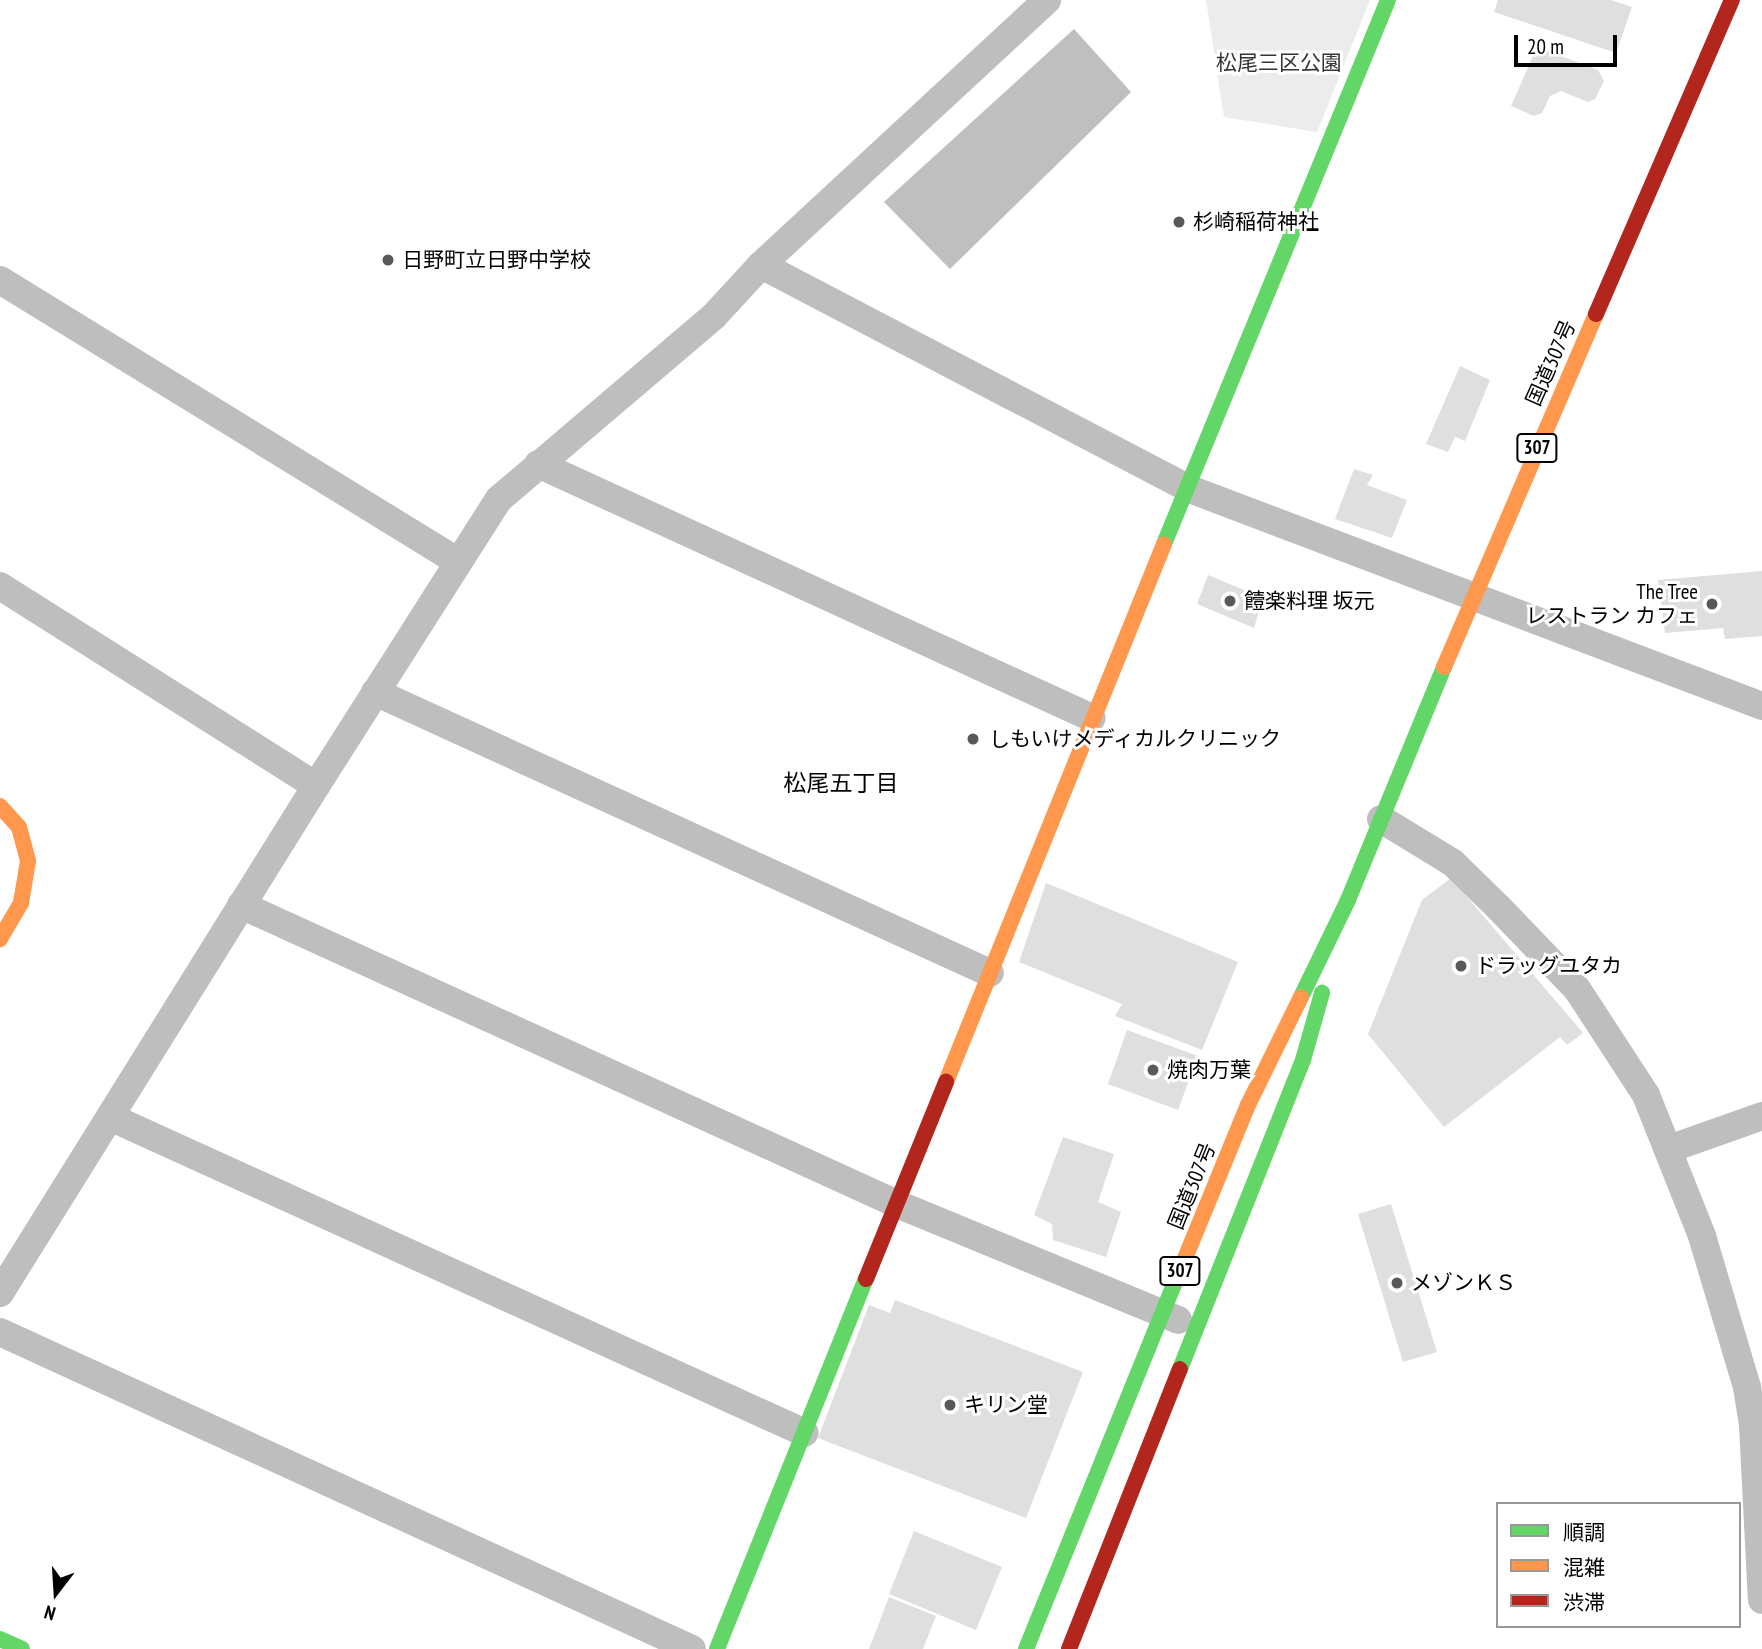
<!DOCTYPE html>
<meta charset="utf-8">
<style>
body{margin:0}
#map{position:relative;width:1762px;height:1649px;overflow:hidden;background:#fff;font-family:"PT Sans Narrow","Noto Sans JP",sans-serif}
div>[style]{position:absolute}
.green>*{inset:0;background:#ececec}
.water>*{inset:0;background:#bfbfbf}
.building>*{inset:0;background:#dfdfdf}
.street>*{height:28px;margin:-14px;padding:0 14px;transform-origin:14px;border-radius:14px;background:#bebebe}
.fast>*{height:16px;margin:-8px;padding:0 8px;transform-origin:8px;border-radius:8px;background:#63d668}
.slow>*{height:16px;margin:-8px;padding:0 8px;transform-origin:8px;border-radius:8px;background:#ff974d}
.jam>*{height:16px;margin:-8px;padding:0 8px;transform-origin:8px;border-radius:8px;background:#b3261e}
.dots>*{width:19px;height:19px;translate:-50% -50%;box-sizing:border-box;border:4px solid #fff;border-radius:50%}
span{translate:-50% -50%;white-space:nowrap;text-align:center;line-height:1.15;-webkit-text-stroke:6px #fff;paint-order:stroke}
.shield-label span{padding:2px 5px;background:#fff;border:2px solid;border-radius:5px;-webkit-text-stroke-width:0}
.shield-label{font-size:19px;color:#000;font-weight:700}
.park-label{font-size:21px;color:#333}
.poi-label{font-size:21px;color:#000}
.left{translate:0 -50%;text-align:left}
.right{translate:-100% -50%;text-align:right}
.street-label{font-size:21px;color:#000}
.neighbourhood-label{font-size:23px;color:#000}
.legend{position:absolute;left:1496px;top:1502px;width:245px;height:126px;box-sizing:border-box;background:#fff;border:2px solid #999;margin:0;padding:9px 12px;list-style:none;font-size:21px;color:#000}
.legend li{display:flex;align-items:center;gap:14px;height:35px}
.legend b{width:35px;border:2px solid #999}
.north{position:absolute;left:21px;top:1558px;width:70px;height:70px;-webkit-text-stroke:5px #fff;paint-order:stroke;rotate:197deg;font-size:19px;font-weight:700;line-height:28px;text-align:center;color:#000}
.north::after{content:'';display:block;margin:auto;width:24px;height:32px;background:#000;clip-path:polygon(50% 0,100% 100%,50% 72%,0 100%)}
.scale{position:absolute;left:1514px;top:35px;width:103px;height:32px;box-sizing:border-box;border:4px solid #000;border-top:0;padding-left:9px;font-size:21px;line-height:24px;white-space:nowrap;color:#000;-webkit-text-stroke:5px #fff;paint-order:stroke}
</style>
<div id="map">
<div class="green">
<i style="clip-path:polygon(1206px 0,1370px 0,1317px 132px,1224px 117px)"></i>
</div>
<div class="water">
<i style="clip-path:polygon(1074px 29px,1131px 92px,950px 269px,884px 202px)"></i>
</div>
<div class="building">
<i style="clip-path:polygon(1498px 0,1611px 0,1632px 7px,1616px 53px,1494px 12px)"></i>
<i style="clip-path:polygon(1537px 47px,1598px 70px,1604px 81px,1595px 99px,1588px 102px,1561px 91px,1550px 96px,1542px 113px,1534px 116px,1511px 106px)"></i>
<i style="clip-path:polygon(1460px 366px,1490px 380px,1465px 441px,1455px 437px,1448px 452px,1426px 444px)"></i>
<i style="clip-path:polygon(1354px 469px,1373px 475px,1367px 485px,1407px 500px,1392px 538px,1335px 519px)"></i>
<i style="clip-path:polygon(1762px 571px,1762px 636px,1725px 639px,1723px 628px,1665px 633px,1658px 580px)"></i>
<i style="clip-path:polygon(1208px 575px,1263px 598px,1254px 628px,1197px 604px)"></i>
<i style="clip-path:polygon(1451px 878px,1583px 1033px,1567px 1045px,1560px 1037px,1444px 1127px,1368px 1034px,1422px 900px)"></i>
<i style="clip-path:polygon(1046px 883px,1238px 962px,1202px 1050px,1115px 1016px,1122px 1004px,1019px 962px)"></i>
<i style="clip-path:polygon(1127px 1030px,1198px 1056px,1178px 1110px,1108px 1084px)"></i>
<i style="clip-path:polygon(1063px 1137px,1114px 1154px,1098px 1202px,1121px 1212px,1106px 1257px,1053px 1240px,1052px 1224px,1034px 1215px)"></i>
<i style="clip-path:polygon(1391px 1204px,1437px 1352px,1403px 1362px,1358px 1214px)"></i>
<i style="clip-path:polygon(895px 1300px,1083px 1372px,1026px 1518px,818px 1438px,869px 1305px,890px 1313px)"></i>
<i style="clip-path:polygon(914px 1531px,1002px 1567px,976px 1630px,889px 1594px)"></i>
<i style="clip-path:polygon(889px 1597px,936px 1616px,923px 1649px,869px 1649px)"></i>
</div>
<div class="street">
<i style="left:761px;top:265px;width:481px;rotate:27.6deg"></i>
<i style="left:1187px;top:488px;width:615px;rotate:20.76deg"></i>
<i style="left:0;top:280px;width:536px;rotate:31.59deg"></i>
<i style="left:538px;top:464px;width:609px;rotate:24.63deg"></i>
<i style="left:0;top:586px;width:374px;rotate:32.3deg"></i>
<i style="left:375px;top:692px;width:676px;rotate:24.56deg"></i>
<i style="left:1381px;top:819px;width:84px;rotate:31.4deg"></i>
<i style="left:1453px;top:863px;width:64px;rotate:44.4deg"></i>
<i style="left:1499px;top:908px;width:112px;rotate:46.1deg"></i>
<i style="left:1577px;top:989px;width:126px;rotate:56.9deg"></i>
<i style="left:1646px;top:1095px;width:152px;rotate:68.3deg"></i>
<i style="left:1702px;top:1236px;width:158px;rotate:73.4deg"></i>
<i style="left:1747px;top:1387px;width:38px;rotate:81deg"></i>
<i style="left:1753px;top:1425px;width:175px;rotate:87.1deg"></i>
<i style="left:241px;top:905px;width:721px;rotate:24.5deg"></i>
<i style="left:897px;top:1204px;width:304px;rotate:22.4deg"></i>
<i style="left:110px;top:1117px;width:763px;rotate:24.45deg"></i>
<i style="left:1669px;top:1149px;width:99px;rotate:-19.5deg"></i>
<i style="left:0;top:1293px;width:597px;rotate:-58.07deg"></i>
<i style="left:316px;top:786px;width:340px;rotate:-57.5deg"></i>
<i style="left:499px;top:499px;width:282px;rotate:-40.4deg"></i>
<i style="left:714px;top:316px;width:69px;rotate:-47.3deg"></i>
<i style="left:761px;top:265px;width:390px;rotate:-42.8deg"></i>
<i style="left:0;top:1332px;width:761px;rotate:24.61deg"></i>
</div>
<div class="fast">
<i style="left:1164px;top:544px;width:588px;rotate:-67.62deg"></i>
<i style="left:1301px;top:997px;width:108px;rotate:-64.1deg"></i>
<i style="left:1348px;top:900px;width:252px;rotate:-67.6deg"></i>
<i style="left:1180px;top:1369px;width:333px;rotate:-68.3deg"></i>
<i style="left:1303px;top:1060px;width:70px;rotate:-74.2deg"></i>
<i style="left:0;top:1639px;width:24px;rotate:24deg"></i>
<i style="left:717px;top:1649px;width:399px;rotate:-68.1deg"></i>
<i style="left:1026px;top:1649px;width:406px;rotate:-67.9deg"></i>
</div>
<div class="slow">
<i style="left:1444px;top:667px;width:384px;rotate:-66.7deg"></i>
<i style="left:0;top:806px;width:28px;rotate:48deg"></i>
<i style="left:19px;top:827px;width:35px;rotate:75deg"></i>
<i style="left:28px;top:861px;width:43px;rotate:99.5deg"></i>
<i style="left:21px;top:903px;width:42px;rotate:120.3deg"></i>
<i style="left:946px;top:1082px;width:580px;rotate:-67.94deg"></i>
<i style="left:1179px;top:1273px;width:182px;rotate:-67.7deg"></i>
<i style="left:1248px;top:1105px;width:120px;rotate:-63.9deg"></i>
</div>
<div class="jam">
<i style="left:1596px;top:314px;width:342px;rotate:-66.6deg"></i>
<i style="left:866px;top:1279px;width:213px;rotate:-67.9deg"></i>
<i style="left:1069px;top:1649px;width:301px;rotate:-68.4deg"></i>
</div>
<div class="dots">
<i style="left:1179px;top:222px;background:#595959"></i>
<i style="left:388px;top:260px;background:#595959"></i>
<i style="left:1230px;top:601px;background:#595959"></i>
<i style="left:1712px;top:604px;background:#595959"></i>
<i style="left:973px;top:739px;background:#595959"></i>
<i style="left:1461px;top:966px;background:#595959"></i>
<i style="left:1153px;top:1070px;background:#595959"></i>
<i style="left:1397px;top:1283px;background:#595959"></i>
<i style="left:950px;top:1405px;background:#595959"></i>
</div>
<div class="shield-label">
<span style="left:1537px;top:448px">307</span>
<span style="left:1180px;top:1271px">307</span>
</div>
<div class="park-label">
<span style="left:1279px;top:63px">松尾三区公園</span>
</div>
<div class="poi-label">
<span class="left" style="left:1193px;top:222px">杉崎稲荷神社</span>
<span class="left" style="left:402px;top:260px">日野町立日野中学校</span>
<span class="right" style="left:1698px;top:604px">The Tree<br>レストラン カフェ</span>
<span class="left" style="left:1244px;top:601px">饐楽料理 坂元</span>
<span class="left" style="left:989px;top:739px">しもいけメディカルクリニック</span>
<span class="left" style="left:1475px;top:966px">ドラッグユタカ</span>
<span class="left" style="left:1167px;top:1070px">焼肉万葉</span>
<span class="left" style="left:1411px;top:1283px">メゾンＫＳ</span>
<span class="left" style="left:964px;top:1405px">キリン堂</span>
</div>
<div class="street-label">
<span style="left:1551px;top:363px;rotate:-66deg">国道307号</span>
<span style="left:1192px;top:1186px;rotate:-68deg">国道307号</span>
</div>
<div class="neighbourhood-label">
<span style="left:841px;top:783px">松尾五丁目</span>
</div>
<ul class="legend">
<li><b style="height:9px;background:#63d668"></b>順調</li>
<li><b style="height:9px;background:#ff974d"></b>混雑</li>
<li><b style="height:9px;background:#b3261e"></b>渋滞</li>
</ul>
<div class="north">N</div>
<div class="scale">20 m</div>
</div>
